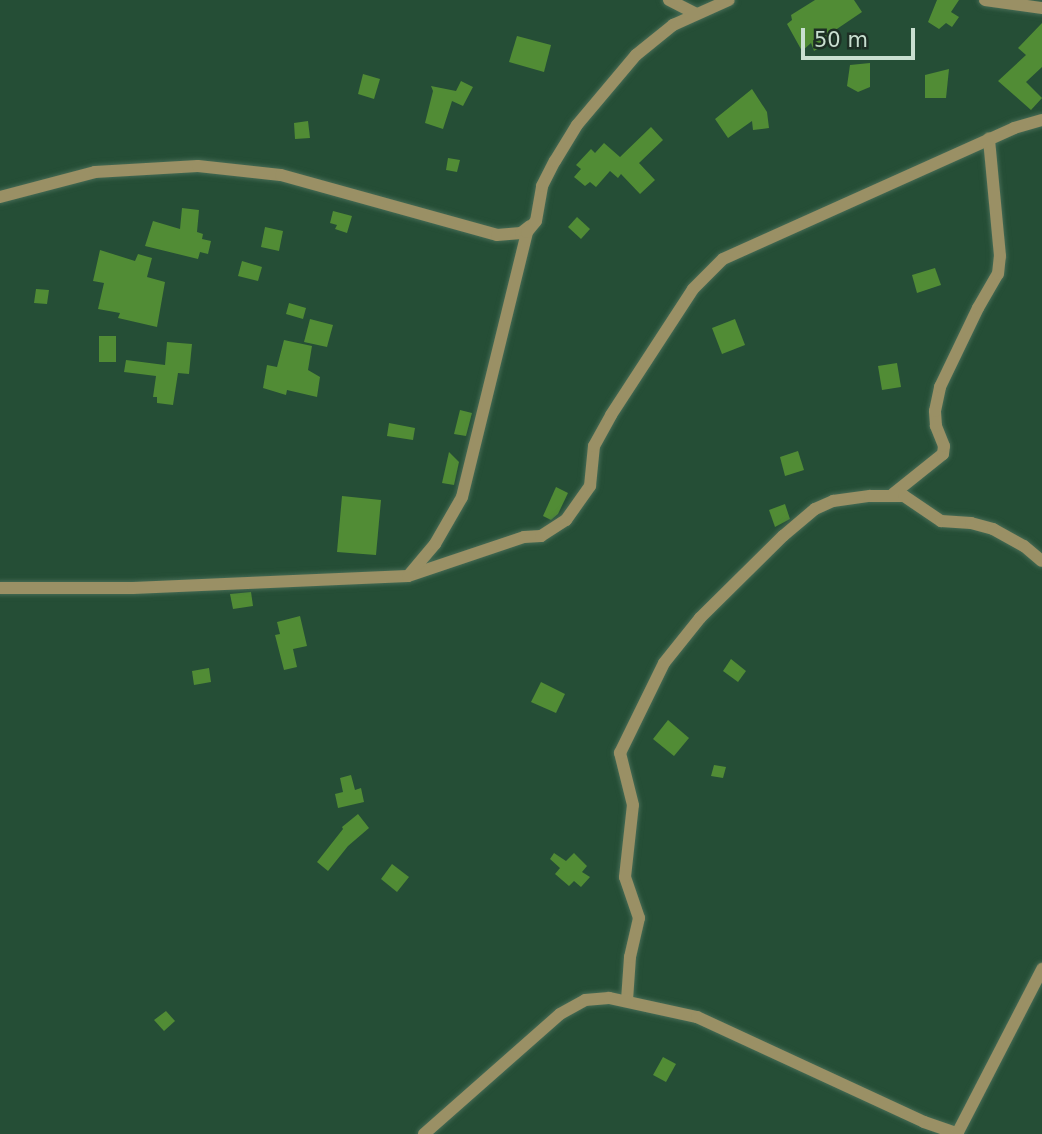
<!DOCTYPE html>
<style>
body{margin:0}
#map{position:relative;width:1042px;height:1134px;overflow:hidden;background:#254e36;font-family:"DejaVu Sans",sans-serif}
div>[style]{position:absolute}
.building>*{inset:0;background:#518c35}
.roads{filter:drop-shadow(0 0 2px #466b55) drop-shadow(0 0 2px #466b55)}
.minor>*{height:12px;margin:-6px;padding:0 6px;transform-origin:6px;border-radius:6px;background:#9a9065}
span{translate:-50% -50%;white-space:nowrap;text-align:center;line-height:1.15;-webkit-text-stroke:7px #1d2f24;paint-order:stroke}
.scale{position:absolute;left:801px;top:28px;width:114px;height:32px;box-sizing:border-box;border:4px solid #c9dfd0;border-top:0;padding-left:9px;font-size:21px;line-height:24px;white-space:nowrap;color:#c9dfd0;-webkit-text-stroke:5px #1d2f24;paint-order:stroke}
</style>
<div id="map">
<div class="building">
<i style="clip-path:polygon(815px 0,854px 0,862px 12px,828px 35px,831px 41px,814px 51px,811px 43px,802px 51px,787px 24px,792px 20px,791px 15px)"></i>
<i style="clip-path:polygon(937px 0,959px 0,951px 12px,959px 17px,952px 27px,946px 23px,939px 29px,928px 22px)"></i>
<i style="clip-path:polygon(1042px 23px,1042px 67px,1026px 82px,1042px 98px,1031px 110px,998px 81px,1026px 55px,1018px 48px)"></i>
<i style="clip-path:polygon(517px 36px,551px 45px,544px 72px,509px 62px)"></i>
<i style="clip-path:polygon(870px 63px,870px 87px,858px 92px,847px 86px,850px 65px)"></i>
<i style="clip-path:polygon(949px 69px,946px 98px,925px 98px,925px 75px)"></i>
<i style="clip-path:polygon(363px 74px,380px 79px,374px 99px,358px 94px)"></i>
<i style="clip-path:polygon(461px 81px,473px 87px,463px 106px,452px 101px,443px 129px,425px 123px,433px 91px,431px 86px,456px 91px)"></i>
<i style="clip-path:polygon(752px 89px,767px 112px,769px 128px,753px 130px,752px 121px,728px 138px,715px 119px)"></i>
<i style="clip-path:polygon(308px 121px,310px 138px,295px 139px,294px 123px)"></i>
<i style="clip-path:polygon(651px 127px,663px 140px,639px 163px,655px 180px,640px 194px,621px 174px,618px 178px,610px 171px,596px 187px,590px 182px,585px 186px,574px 177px,581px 169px,576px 165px,591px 149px,595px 153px,604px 143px,620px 157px)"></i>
<i style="clip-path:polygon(448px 158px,460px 160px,457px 172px,446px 170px)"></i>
<i style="clip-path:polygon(182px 208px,199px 210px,197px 232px,203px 234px,202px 239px,211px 241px,208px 254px,200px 252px,198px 259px,145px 246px,153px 221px,180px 229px)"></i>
<i style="clip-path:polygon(333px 211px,352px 216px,347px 233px,335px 229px,337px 225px,330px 223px)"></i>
<i style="clip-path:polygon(577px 217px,590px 229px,581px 239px,568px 227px)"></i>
<i style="clip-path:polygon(265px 227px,283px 231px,279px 251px,261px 247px)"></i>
<i style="clip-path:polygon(100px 250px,135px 261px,138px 254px,152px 258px,147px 277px,165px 282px,157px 327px,118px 318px,120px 313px,98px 309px,104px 283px,93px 281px)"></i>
<i style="clip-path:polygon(242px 261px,262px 267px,258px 281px,238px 276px)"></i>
<i style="clip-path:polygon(935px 268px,941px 285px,917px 293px,912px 275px)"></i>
<i style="clip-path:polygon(36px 289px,49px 290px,47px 304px,34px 303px)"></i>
<i style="clip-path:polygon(289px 303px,306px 308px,303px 319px,286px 314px)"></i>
<i style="clip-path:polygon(310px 319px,333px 325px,327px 347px,304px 342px)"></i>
<i style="clip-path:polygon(735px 319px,745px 345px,722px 354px,712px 328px)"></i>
<i style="clip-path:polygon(99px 336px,116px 336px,116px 362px,99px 362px)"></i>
<i style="clip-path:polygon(284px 340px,312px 346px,308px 370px,320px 377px,317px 397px,287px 390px,286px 395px,263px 388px,267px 365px,277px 367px)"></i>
<i style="clip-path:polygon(167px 342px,192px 344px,189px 374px,178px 373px,173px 405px,157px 403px,157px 397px,153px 397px,156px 376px,124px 372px,126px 360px,165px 365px)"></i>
<i style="clip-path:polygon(897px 363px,901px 387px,882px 390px,878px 366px)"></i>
<i style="clip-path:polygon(460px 410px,472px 413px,466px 436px,454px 434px)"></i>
<i style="clip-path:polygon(389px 423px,415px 428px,413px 440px,387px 436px)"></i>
<i style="clip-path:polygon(798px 451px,804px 470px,785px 476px,780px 457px)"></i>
<i style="clip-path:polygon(449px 452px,459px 462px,454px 485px,442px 483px)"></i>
<i style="clip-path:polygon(556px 487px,568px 493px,558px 514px,551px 520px,543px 516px)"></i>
<i style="clip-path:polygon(342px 496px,381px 500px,376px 555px,337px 552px)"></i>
<i style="clip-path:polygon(785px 504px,790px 519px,775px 527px,769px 510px)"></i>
<i style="clip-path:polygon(251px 592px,253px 606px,233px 609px,230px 594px)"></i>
<i style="clip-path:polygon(300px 616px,307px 646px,293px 649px,297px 667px,284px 670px,275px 635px,280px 634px,277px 622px)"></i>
<i style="clip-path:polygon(731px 659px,746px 671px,738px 682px,723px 671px)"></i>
<i style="clip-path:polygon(209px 668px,211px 682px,194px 685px,192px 671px)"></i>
<i style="clip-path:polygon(541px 682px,565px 694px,556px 713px,531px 702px)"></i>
<i style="clip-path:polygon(668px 720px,689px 738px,674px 756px,653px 739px)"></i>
<i style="clip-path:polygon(714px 765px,726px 767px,723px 778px,711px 776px)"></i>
<i style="clip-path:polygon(351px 775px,355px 790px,361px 788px,364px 802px,338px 808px,335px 794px,343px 792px,340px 778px)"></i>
<i style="clip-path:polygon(358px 814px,369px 828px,348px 846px,328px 871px,317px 862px,343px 829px,342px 827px)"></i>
<i style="clip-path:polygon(554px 853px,566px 861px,574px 853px,587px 866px,582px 872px,590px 877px,581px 887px,574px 881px,569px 886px,555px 874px,560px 868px,550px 859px)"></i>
<i style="clip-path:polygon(392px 864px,409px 877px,397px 892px,381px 879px)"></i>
<i style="clip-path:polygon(166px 1011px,175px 1021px,164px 1031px,154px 1020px)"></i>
<i style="clip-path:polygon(663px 1057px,676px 1064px,666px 1082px,653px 1075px)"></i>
</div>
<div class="roads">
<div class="minor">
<i style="left:669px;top:0;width:30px;rotate:27deg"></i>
<i style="left:985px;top:0;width:58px;rotate:8deg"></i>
<i style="left:0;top:197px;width:98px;rotate:-14.7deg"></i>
<i style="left:95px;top:172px;width:103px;rotate:-3.3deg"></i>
<i style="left:198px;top:166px;width:83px;rotate:6.2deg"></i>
<i style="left:281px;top:175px;width:224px;rotate:15.5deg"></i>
<i style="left:497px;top:235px;width:24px;rotate:-5deg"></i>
<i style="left:521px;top:233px;width:11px;rotate:-38deg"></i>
<i style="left:893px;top:494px;width:64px;rotate:-38.7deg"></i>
<i style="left:943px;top:454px;width:8px;rotate:-83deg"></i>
<i style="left:944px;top:446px;width:22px;rotate:-112deg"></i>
<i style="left:936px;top:426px;width:15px;rotate:-94deg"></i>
<i style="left:935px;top:411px;width:25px;rotate:-78deg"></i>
<i style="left:940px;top:387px;width:88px;rotate:-64.3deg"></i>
<i style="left:978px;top:308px;width:39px;rotate:-60deg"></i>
<i style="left:998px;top:274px;width:18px;rotate:-84deg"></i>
<i style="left:1000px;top:256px;width:118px;rotate:-95.4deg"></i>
<i style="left:408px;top:576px;width:122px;rotate:-18.6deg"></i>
<i style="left:524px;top:537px;width:17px;rotate:-3deg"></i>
<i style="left:541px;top:536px;width:30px;rotate:-33deg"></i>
<i style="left:566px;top:520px;width:42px;rotate:-54.8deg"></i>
<i style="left:590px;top:486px;width:40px;rotate:-84.3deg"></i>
<i style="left:594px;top:446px;width:35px;rotate:-61deg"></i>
<i style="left:611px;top:415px;width:150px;rotate:-56.9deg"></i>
<i style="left:693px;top:289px;width:42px;rotate:-45deg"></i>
<i style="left:723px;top:259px;width:319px;rotate:-24.2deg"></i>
<i style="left:1014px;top:128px;width:29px;rotate:-16deg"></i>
<i style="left:0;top:588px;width:133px"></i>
<i style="left:133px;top:588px;width:275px;rotate:-2.5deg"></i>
<i style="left:408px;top:576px;width:42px;rotate:-49.8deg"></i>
<i style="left:435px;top:544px;width:54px;rotate:-60.1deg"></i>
<i style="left:462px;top:497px;width:273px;rotate:-76.2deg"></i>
<i style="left:527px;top:232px;width:14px;rotate:-51deg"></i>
<i style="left:536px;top:221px;width:36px;rotate:-80deg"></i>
<i style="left:542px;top:186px;width:28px;rotate:-63deg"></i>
<i style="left:555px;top:161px;width:42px;rotate:-58.6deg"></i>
<i style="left:577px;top:125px;width:92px;rotate:-49.9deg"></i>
<i style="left:636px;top:55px;width:48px;rotate:-39deg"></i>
<i style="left:673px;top:25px;width:61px;rotate:-24.1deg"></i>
<i style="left:627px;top:1000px;width:43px;rotate:-86deg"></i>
<i style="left:630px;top:957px;width:40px;rotate:-77deg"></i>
<i style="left:639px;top:918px;width:43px;rotate:-108.9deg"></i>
<i style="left:625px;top:877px;width:72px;rotate:-83.7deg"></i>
<i style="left:633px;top:805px;width:54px;rotate:-104deg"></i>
<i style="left:620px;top:753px;width:100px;rotate:-63.9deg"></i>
<i style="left:664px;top:663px;width:58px;rotate:-51.3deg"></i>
<i style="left:700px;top:618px;width:117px;rotate:-44.7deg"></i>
<i style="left:783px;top:536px;width:42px;rotate:-40.2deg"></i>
<i style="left:815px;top:509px;width:20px;rotate:-24deg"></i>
<i style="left:833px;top:501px;width:37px;rotate:-8deg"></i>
<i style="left:870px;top:496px;width:34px"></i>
<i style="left:904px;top:496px;width:45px;rotate:34deg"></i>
<i style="left:941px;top:521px;width:30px;rotate:4deg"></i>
<i style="left:971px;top:523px;width:23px;rotate:15deg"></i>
<i style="left:993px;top:529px;width:35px;rotate:29deg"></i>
<i style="left:1024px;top:546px;width:23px;rotate:40deg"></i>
<i style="left:424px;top:1134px;width:181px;rotate:-41.4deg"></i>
<i style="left:560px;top:1014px;width:29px;rotate:-29deg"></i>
<i style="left:585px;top:1000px;width:24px;rotate:-5deg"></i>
<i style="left:609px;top:998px;width:90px;rotate:12.2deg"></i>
<i style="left:697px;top:1017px;width:250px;rotate:24.8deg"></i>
<i style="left:924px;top:1122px;width:36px;rotate:19deg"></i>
<i style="left:957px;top:1134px;width:186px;rotate:-62.7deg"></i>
</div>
</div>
<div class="scale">50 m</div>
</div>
